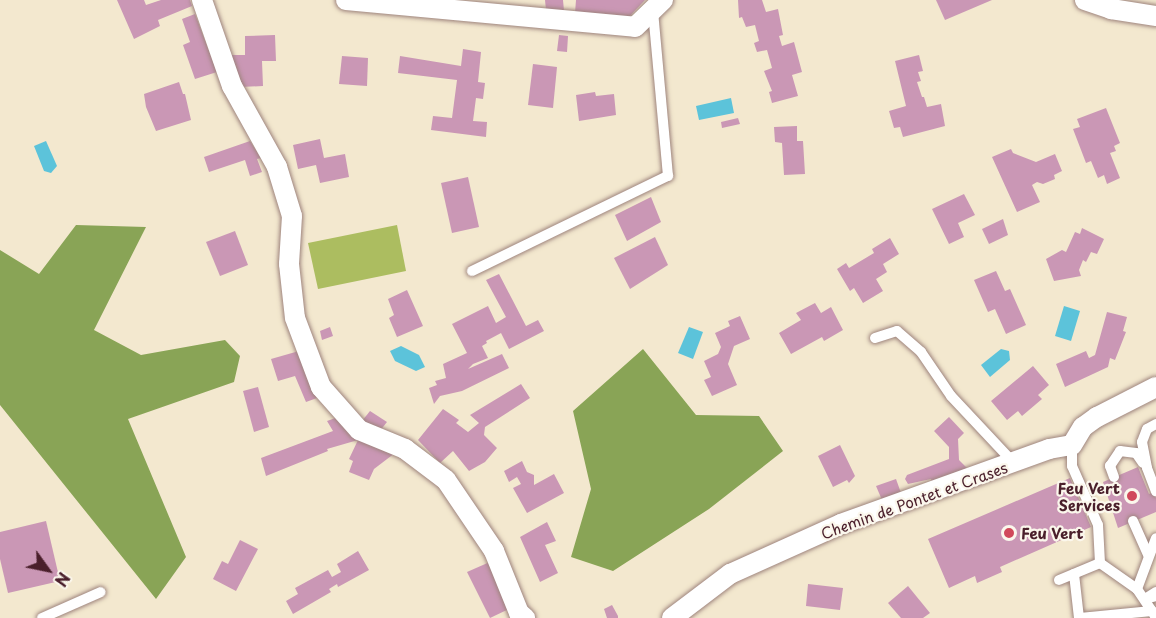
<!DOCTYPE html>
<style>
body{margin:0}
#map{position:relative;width:1156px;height:618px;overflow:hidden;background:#f3e8cf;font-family:"Playpen Sans",sans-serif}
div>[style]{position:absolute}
.green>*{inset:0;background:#acbd60}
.forest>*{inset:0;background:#89a456}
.water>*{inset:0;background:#5cc3da}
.building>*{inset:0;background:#ca97b5}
.roads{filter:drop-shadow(0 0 2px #9e847d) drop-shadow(0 0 2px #9e847d)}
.lane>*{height:10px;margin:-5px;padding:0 5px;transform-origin:5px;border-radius:5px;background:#fff}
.street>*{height:20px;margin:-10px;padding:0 10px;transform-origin:10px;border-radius:10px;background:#fff}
.dots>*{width:16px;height:16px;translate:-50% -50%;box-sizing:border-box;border:3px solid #fbf7ec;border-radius:50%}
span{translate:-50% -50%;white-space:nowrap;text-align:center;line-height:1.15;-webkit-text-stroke:4.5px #fbf7ec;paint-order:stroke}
.poi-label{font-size:15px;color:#4a1f2b;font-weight:700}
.right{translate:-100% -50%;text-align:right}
.left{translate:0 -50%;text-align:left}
.street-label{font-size:15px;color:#4a1f2b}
.north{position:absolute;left:18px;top:540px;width:60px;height:60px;-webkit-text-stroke:4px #fbf7ec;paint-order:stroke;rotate:123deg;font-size:16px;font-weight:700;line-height:24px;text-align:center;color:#4a1f2b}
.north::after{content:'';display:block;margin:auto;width:21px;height:27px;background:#4a1f2b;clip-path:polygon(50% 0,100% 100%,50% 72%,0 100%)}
</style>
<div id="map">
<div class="green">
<i style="clip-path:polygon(397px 225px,406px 271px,318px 289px,308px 243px)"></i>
</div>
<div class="forest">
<i style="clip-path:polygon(76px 225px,146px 227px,94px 330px,141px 355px,225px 340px,240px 356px,234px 382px,128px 419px,186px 557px,156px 599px,0 405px,0 250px,39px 274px)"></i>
<i style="clip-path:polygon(643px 349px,696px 415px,759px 416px,783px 451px,709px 509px,613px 571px,571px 557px,591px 489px,573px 411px)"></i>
</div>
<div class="water">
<i style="clip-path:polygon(731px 98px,734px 113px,699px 120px,696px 106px)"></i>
<i style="clip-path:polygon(46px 141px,57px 166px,51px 173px,44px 171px,34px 146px)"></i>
<i style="clip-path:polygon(1064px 306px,1080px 311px,1071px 341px,1055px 336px)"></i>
<i style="clip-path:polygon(689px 327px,703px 332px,693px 359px,678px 353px)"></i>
<i style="clip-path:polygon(401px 346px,419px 355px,425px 367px,416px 371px,395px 361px,390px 351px)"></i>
<i style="clip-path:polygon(1001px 349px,1009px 351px,1010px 360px,990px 377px,981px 365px)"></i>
</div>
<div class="building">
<i style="clip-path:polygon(117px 0,144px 0,146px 5px,161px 0,190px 0,192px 6px,158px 20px,160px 26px,134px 39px)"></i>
<i style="clip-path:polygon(545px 0,563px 0,564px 11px,546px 10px)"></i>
<i style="clip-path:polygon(576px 0,645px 0,629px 17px,575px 13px)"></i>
<i style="clip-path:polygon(738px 0,762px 0,766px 12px,778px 9px,783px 35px,779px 36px,782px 46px,794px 42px,802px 72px,792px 75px,798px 96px,772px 103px,769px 92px,772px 91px,764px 71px,772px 68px,767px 50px,757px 52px,754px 43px,759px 41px,755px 25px,746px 27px,742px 17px,739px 18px)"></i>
<i style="clip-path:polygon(936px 0,992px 0,945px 20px)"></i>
<i style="clip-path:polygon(195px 14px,217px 72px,195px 79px,183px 45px,190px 42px,182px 19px)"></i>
<i style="clip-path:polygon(275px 35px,276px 61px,262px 61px,263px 86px,240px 87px,228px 55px,245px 55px,245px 36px)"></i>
<i style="clip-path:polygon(559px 35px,568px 36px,567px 52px,557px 51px)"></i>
<i style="clip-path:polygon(463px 49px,481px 52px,478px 82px,485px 83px,483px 99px,476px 98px,473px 121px,487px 122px,486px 137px,431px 130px,433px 116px,452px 118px,457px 80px,398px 73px,400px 56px,461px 66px)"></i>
<i style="clip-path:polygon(919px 55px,923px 71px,918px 72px,921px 81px,917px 82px,922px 97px,924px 97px,927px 107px,941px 104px,945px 126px,903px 137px,900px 127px,894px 128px,889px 111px,906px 106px,895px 61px)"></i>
<i style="clip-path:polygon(342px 56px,368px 58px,367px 86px,339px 84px)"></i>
<i style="clip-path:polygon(533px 64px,557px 67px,553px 108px,528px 105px)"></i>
<i style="clip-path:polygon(179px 82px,183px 94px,185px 94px,191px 120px,156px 131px,146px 107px,144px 94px)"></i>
<i style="clip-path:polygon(595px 92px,596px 96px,614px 94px,616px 115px,579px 121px,576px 95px)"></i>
<i style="clip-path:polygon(1106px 108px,1120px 143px,1114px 146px,1116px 151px,1110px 153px,1120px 178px,1107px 184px,1104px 175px,1098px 178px,1091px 161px,1086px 163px,1073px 129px,1080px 127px,1077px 119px)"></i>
<i style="clip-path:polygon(738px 118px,740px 124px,722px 128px,721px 122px)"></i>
<i style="clip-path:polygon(797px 126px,797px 141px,803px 141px,805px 174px,784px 175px,782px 143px,775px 142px,774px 127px)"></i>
<i style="clip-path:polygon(320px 139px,324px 158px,345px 154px,349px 177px,320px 183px,316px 165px,298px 169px,293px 145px)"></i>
<i style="clip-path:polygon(250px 141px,261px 158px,257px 159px,262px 172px,250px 176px,245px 160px,209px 172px,204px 157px)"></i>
<i style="clip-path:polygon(1011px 149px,1013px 153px,1036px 162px,1055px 154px,1062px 171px,1054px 175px,1055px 179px,1043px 184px,1037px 182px,1032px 185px,1040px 202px,1017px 212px,992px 157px)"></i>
<i style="clip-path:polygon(468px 177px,479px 227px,452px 233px,441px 183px)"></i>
<i style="clip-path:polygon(964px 194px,975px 215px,958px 223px,964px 237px,949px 244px,932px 209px)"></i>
<i style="clip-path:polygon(651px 197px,661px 222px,627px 241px,615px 215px)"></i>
<i style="clip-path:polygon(1003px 219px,1008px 235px,989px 244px,982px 229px)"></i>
<i style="clip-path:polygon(1082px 228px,1104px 239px,1097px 254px,1091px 252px,1086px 262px,1083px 260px,1079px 270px,1081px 276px,1054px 281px,1046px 259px,1062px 250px,1066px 252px,1075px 232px,1080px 234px)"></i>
<i style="clip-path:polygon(235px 231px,248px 265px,220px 276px,206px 242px)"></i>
<i style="clip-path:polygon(655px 237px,668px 265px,630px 289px,614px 258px)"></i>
<i style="clip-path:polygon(890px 238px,899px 254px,883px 264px,887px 272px,876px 279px,883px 291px,863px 303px,854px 288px,850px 291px,837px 269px,846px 263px,849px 268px,874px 253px,872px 249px)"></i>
<i style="clip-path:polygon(996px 271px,1005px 291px,1010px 289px,1026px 325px,1006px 334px,995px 309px,988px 312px,974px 280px)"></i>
<i style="clip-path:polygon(499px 274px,526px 326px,538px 320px,544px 331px,509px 349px,501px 333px,486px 341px,487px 343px,482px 346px,488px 358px,473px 364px,468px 369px,502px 354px,509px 368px,462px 391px,440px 396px,434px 404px,429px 388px,437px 385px,435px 381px,446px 378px,443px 364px,467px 353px,452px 324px,488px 306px,496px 323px,506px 317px,486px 280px)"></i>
<i style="clip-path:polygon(407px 290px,423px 326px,397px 337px,389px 318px,394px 315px,388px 299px)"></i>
<i style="clip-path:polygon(815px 303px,821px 313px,831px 307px,843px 330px,824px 341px,822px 337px,791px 354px,779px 333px,801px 320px,796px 313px)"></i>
<i style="clip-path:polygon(1107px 312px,1127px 317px,1123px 331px,1126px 332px,1115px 360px,1110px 358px,1108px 367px,1065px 387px,1056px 364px,1086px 351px,1089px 358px,1095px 355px)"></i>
<i style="clip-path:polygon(740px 316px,750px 339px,734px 346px,728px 364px,737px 385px,712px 396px,704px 380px,711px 377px,704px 361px,718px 354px,721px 347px,715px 333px,730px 326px,728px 321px)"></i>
<i style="clip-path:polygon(330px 327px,333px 336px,322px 340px,320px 331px)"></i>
<i style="clip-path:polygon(299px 351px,317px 398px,306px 402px,295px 376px,278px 381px,271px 359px)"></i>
<i style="clip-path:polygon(1033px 366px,1049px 385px,1038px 395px,1042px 399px,1022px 416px,1018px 411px,1007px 420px,991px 401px)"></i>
<i style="clip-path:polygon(521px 384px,530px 398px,485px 427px,484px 435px,497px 448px,485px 462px,469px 471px,453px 451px,440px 463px,418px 440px,443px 409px,459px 420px,456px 423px,468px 432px,479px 423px,470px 415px)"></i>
<i style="clip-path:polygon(258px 387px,269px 427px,254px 432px,243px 391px)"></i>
<i style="clip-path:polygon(370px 411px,387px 422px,379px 432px,362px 421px)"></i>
<i style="clip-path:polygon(338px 417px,395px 453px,374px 469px,369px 480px,349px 472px,353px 461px,349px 459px,358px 440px,327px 449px,328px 451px,266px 476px,261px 458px,333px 431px,327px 421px)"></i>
<i style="clip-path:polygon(949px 417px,964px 433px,958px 439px,959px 460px,968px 469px,932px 482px,931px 479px,908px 484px,905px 479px,907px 475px,949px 459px,949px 447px,934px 431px)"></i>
<i style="clip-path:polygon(840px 445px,855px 476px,849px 483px,847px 480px,833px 487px,818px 456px)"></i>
<i style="clip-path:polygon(522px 461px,527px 472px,534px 475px,534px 485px,554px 474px,564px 493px,527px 513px,513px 488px,521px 484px,517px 477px,509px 482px,504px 471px)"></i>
<i style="clip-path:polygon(1138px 467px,1149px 494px,1153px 492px,1156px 498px,1156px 512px,1118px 528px,1103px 482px)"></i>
<i style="clip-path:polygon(1070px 478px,1091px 527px,1000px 567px,1002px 572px,977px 583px,975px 576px,949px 588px,928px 539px)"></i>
<i style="clip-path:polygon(896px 479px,901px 493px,882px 500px,876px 486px)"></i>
<i style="clip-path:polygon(46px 521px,60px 581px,8px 593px,0 559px,0 532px)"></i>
<i style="clip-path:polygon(547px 522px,556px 541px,545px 545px,558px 573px,540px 582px,520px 537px)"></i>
<i style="clip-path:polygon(240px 540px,258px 549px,236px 591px,213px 579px,222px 561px,228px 564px)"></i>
<i style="clip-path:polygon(358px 551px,369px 570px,338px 587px,337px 584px,329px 589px,331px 592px,293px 614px,286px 601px,298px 594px,295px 588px,328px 570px,332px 577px,341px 572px,337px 564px)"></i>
<i style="clip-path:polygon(492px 561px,511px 608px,490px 618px,467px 572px)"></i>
<i style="clip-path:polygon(808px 584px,843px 588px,840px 610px,806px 606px)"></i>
<i style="clip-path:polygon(908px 586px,930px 613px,923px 618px,901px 618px,888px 603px)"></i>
<i style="clip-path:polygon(612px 605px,618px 616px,618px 618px,607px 618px,604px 609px)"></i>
</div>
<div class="roads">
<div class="lane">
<i style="left:472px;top:271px;width:218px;rotate:-25.9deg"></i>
<i style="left:668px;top:176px;width:166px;rotate:-95.2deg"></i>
<i style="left:875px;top:338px;width:23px;rotate:-18deg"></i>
<i style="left:897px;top:331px;width:32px;rotate:41deg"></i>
<i style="left:921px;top:352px;width:53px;rotate:55.7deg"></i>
<i style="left:951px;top:396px;width:92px;rotate:46.8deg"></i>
<i style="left:1156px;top:424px;width:10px;rotate:151deg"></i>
<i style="left:1147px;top:429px;width:14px;rotate:111deg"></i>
<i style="left:1142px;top:442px;width:26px;rotate:79deg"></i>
<i style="left:1147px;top:468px;width:25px;rotate:69deg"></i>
<i style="left:1072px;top:445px;width:21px;rotate:90deg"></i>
<i style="left:1072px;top:466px;width:64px;rotate:66.2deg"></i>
<i style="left:1098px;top:525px;width:38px;rotate:87deg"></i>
<i style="left:1100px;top:563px;width:45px;rotate:35.1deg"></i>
<i style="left:1137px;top:589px;width:27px;rotate:56deg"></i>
<i style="left:1114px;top:477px;width:12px;rotate:-110deg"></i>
<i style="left:1110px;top:466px;width:18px;rotate:-56deg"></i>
<i style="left:1120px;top:451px;width:16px;rotate:7deg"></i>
<i style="left:1136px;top:453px;width:12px;rotate:55deg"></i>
<i style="left:1133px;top:521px;width:37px;rotate:66deg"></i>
<i style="left:1074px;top:574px;width:44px;rotate:83.5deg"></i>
<i style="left:1059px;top:580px;width:44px;rotate:-22.5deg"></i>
<i style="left:1137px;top:589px;width:54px;rotate:-69.6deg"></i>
<i style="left:1156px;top:592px;width:13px;rotate:148deg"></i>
<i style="left:1145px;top:599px;width:11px;rotate:-15deg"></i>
<i style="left:42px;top:618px;width:64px;rotate:-23.8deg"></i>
<i style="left:1080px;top:618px;width:72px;rotate:-5.6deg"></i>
<i style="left:1152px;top:611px;width:8px;rotate:60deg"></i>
</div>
<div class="street">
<i style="left:202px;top:0;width:91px;rotate:70.8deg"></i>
<i style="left:232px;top:86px;width:93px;rotate:60.9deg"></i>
<i style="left:277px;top:167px;width:51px;rotate:73deg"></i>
<i style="left:292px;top:216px;width:48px;rotate:93.6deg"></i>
<i style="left:289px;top:264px;width:54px;rotate:83.7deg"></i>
<i style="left:295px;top:318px;width:74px;rotate:69.4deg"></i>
<i style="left:321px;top:387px;width:57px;rotate:48.5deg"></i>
<i style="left:359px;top:430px;width:50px;rotate:22.4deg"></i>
<i style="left:405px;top:449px;width:51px;rotate:37.1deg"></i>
<i style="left:446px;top:480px;width:86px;rotate:55.9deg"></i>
<i style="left:494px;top:551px;width:67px;rotate:68deg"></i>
<i style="left:519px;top:613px;width:8px;rotate:40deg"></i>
<i style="left:346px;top:0;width:290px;rotate:5.3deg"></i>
<i style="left:635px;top:27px;width:39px;rotate:-44deg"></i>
<i style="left:1085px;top:0;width:28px;rotate:19deg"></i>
<i style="left:1111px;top:9px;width:46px;rotate:8.8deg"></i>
<i style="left:672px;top:618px;width:73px;rotate:-37.2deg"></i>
<i style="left:730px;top:574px;width:122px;rotate:-24.2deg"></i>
<i style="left:841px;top:524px;width:221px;rotate:-19.8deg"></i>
<i style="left:1049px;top:449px;width:23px;rotate:-10deg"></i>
<i style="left:1072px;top:445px;width:21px;rotate:-59deg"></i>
<i style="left:1083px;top:427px;width:17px;rotate:-36deg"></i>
<i style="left:1097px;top:417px;width:66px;rotate:-27deg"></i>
</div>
</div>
<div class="dots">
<i style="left:1132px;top:496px;background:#d1495b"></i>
<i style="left:1009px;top:533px;background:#d1495b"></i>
</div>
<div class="poi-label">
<span class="right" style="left:1120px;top:496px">Feu Vert<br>Services</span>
<span class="left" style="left:1021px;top:533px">Feu Vert</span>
</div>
<div class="street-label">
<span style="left:914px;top:500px;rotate:-20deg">Chemin de Pontet et Crases</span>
</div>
<div class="north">N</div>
</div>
